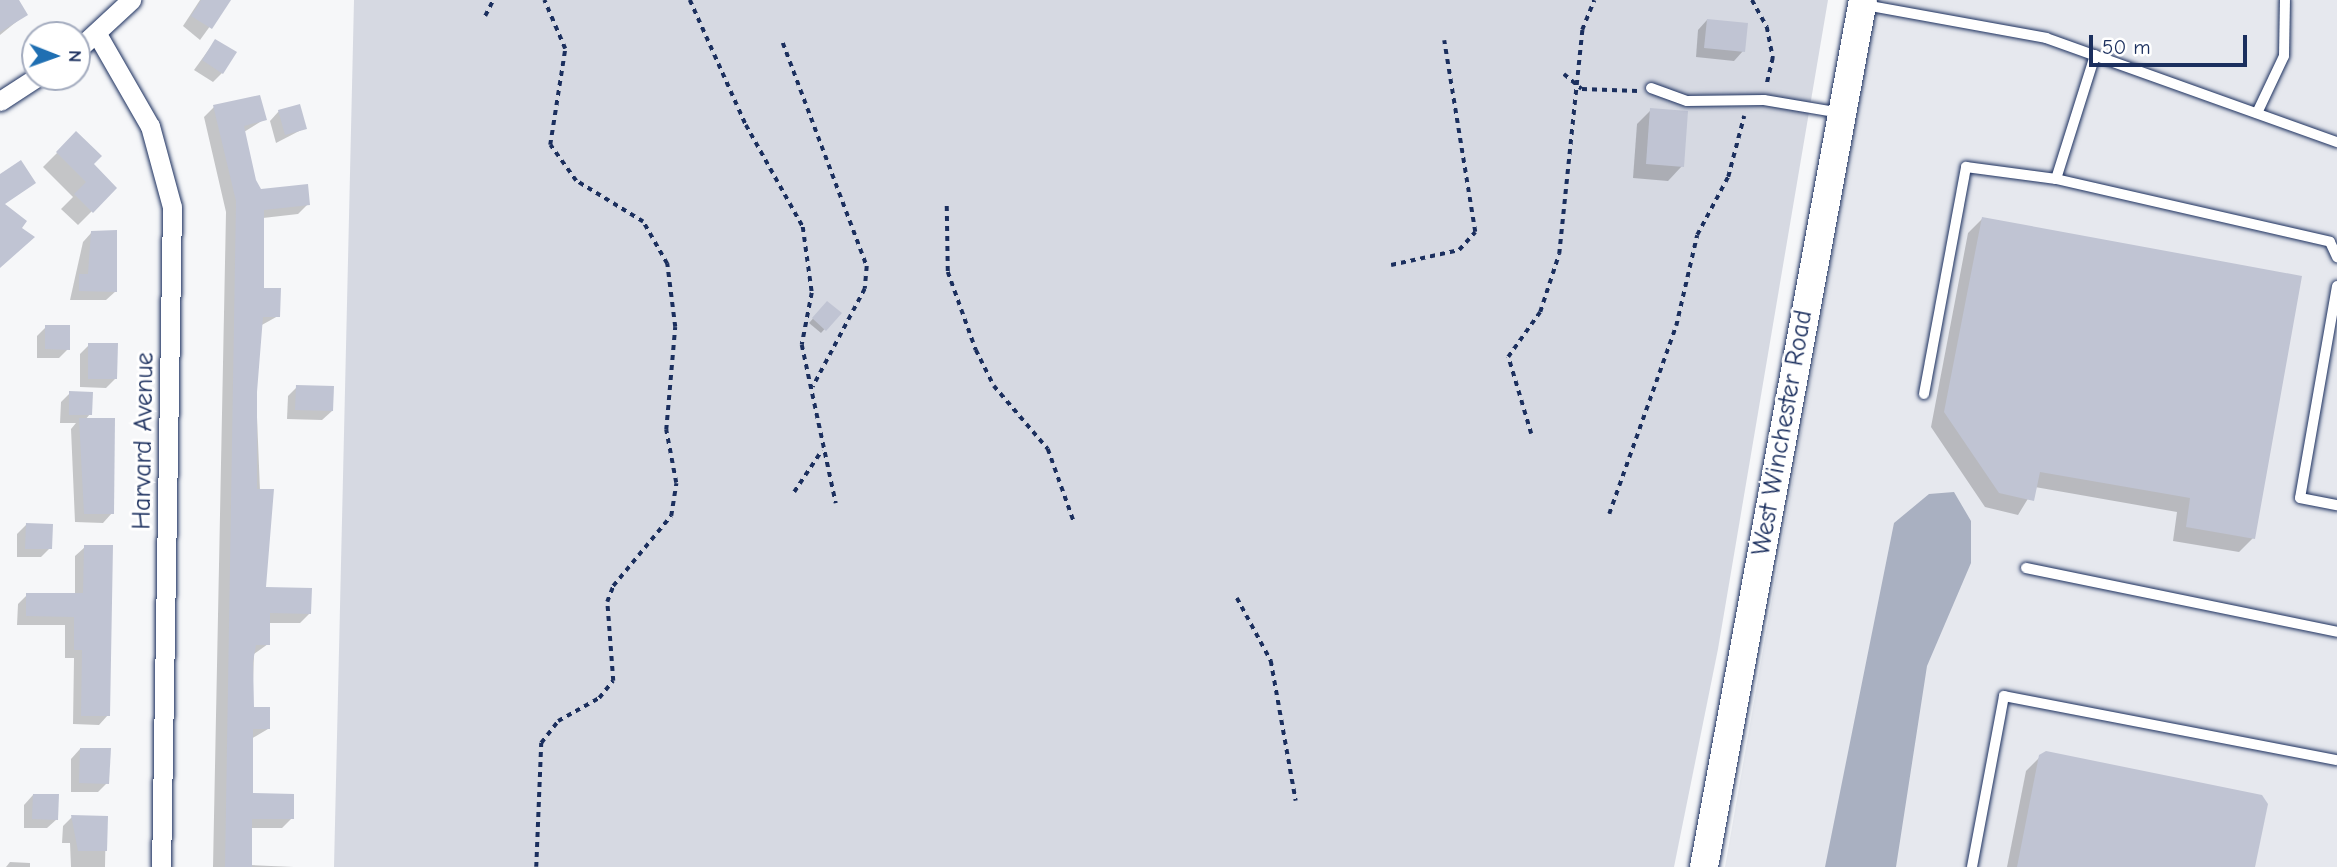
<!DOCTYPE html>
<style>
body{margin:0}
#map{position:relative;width:2337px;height:867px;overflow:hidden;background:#f6f7f9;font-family:"Comic Neue",sans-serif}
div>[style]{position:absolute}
.built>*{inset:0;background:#e6e8ee}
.green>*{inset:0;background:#d6d9e2}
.water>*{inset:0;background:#a9b0c1}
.shadow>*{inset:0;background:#0003}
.building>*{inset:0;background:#c0c4d3}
.path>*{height:3.5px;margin-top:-1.75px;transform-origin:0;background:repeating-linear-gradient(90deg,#1b2f5e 0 5px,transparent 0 10px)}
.roads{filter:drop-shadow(0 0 2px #1b2f5e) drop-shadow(0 0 2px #1b2f5e)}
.service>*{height:10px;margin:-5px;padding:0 5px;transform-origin:5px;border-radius:5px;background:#fff}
.minor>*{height:19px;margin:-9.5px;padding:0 9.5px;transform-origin:9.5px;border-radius:9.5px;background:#fff}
.secondary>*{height:28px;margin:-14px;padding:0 14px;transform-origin:14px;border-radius:14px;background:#fff}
span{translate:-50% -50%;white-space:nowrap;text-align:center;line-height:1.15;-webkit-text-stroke:6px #fff;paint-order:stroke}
.street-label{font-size:26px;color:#1b2f5e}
.north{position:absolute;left:21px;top:21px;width:70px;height:70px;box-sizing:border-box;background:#fff;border:2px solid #a4acbf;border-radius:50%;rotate:91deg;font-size:19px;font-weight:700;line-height:28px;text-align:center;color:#1b2f5e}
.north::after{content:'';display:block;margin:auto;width:24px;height:32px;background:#1f6fb2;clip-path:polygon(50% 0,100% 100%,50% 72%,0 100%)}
.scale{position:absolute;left:2089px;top:35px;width:158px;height:32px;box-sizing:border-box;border:4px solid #1b2f5e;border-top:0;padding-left:9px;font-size:21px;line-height:24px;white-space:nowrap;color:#1b2f5e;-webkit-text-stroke:5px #fff;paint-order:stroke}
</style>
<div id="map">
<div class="built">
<i style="clip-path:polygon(1877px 0,2337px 0,2337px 867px,1725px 867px)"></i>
</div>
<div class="green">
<i style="clip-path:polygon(354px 0,1828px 0,1718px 649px,1674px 867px,334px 867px)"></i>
</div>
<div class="water">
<i style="clip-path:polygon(1954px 492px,1971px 521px,1971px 563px,1927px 666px,1896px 867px,1825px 867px,1894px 523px,1929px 494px)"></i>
</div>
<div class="shadow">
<i style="clip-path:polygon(0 0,17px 0,26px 14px,0 35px)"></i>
<i style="clip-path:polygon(200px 0,229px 0,200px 40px,183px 26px)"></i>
<i style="clip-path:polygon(1707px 20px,1743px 51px,1734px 61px,1696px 57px,1698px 30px)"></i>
<i style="clip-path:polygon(215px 41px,222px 73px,213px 82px,194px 70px)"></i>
<i style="clip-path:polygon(214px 107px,265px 119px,244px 132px,254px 181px,260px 191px,308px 204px,298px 214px,263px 218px,262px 289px,278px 316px,260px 326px,256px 392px,264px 589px,310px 613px,300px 623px,268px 623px,268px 644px,254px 654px,252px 709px,268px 729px,251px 739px,251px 795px,292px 818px,282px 828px,250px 828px,250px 865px,294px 867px,213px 867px,226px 212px,204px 117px)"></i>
<i style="clip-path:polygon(1651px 110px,1682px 166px,1668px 181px,1633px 178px,1637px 124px)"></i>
<i style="clip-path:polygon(279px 111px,305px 128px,276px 143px,270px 121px)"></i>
<i style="clip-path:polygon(76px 134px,91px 164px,115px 188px,78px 225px,61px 209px,73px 197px,43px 167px)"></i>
<i style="clip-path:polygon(1982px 219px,2253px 538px,2239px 552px,2173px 541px,2177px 512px,2035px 487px,2018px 515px,1985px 507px,1931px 427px,1968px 233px)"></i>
<i style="clip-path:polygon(92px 232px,116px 291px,106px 300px,70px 300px,83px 242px)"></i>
<i style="clip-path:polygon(827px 303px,839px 313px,821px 333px,809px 323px)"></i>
<i style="clip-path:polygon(46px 327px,68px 349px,59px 358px,37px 358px,37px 336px)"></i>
<i style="clip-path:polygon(89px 345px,116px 378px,106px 388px,80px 387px,80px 354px)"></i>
<i style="clip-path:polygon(297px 387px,332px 411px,322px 420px,287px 419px,288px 396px)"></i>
<i style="clip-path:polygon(70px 393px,90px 414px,85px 420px,112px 513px,103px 523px,75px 522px,71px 429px,76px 423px,60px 423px,61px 402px)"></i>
<i style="clip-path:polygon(26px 525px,50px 548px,41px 557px,17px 557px,17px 534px)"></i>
<i style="clip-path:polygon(85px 547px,108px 715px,99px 725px,73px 724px,74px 658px,65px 658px,65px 625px,17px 625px,18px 604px,27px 595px,75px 595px,75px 556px)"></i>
<i style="clip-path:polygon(80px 749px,107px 783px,98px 792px,71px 792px,71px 759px)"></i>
<i style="clip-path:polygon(2041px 756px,2254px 867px,2007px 867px,2026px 771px)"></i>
<i style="clip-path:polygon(33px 795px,57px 819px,47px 828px,24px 828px,24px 805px)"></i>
<i style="clip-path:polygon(72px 817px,106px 818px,105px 867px,71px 867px,70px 843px,62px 843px,63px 826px)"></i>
<i style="clip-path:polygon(10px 862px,30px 863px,30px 867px,6px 867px)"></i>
</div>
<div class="building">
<i style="clip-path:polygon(0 0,19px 0,28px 15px,0 32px)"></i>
<i style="clip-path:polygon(201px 0,231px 0,212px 29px,191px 16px)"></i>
<i style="clip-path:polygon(1707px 19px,1748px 23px,1745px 52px,1704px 48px)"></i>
<i style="clip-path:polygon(215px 39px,237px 52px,223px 74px,202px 60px)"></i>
<i style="clip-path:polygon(260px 95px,267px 120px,244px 126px,256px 180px,261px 189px,308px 184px,310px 205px,264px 210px,264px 288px,281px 288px,280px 317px,263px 317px,257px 392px,257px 489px,274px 489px,266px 587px,312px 588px,311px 614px,270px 613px,270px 645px,256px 645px,253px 662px,254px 707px,270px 707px,270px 729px,253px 729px,253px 793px,294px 794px,294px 819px,252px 819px,252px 867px,225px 867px,236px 201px,213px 105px)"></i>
<i style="clip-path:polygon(300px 104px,307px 129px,285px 135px,278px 110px)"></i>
<i style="clip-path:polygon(1650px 108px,1688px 111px,1684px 167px,1646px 164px)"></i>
<i style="clip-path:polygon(76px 131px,102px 156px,94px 164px,117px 188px,93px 213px,74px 194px,86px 182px,56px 152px)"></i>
<i style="clip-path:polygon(21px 160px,36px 183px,5px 204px,27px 221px,22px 228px,35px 237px,0 268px,0 174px)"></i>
<i style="clip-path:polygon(1982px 217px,2302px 276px,2255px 539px,2186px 527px,2190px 498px,2040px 472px,2034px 501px,1999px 493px,1944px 412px)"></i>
<i style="clip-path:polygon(117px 230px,117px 292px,79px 291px,79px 274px,88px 274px,91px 231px)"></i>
<i style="clip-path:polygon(827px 301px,842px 313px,826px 331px,812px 318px)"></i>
<i style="clip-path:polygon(45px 325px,70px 325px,70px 350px,45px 349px)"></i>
<i style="clip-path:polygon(88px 343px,118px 343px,117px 379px,88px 379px)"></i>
<i style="clip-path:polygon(296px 385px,334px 386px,333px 411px,295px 410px)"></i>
<i style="clip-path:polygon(69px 391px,93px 392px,92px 415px,69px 415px)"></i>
<i style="clip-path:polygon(79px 418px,115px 418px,114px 514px,84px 514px)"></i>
<i style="clip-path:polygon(26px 523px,53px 524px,52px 549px,25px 549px)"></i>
<i style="clip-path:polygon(84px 545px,113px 545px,110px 716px,81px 716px,82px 650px,74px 650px,74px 617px,26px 616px,26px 593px,83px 593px)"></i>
<i style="clip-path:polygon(80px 748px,111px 748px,109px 784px,79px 783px)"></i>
<i style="clip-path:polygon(2046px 751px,2262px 795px,2268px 804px,2255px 867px,2017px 867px,2039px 755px)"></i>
<i style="clip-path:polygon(33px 794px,59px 794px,58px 820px,32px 819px)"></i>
<i style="clip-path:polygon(71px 815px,108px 816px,107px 851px,78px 851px)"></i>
</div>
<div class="path">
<i style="left:690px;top:0;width:137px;rotate:65.9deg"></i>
<i style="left:746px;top:125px;width:117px;rotate:60.8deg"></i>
<i style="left:803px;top:227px;width:67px;rotate:82.2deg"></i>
<i style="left:812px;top:293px;width:53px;rotate:100.9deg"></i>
<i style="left:802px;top:345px;width:162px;rotate:77.9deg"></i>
<i style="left:1752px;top:0;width:31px;rotate:61deg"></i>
<i style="left:1767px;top:27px;width:32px;rotate:79deg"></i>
<i style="left:1773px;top:58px;width:27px;rotate:103deg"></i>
<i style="left:485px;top:16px;width:18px;rotate:-63deg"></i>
<i style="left:783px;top:43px;width:238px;rotate:69.4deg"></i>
<i style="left:867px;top:266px;width:23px;rotate:95deg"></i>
<i style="left:865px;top:289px;width:111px;rotate:118deg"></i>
<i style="left:1564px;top:74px;width:23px;rotate:40deg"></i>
<i style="left:1582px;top:89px;width:56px;rotate:2deg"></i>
<i style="left:947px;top:206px;width:66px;rotate:89.1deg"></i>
<i style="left:948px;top:272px;width:83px;rotate:70.3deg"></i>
<i style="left:976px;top:350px;width:40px;rotate:63.4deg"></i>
<i style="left:994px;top:386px;width:83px;rotate:49.4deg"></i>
<i style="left:1048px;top:449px;width:77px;rotate:70.4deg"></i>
<i style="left:1391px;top:265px;width:70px;rotate:-12.4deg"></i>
<i style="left:1459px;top:250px;width:24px;rotate:-48deg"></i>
<i style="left:1475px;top:232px;width:194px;rotate:-99.2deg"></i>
<i style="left:1531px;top:434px;width:80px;rotate:-106.6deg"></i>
<i style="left:1508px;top:357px;width:55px;rotate:-54.6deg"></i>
<i style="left:1540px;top:312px;width:61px;rotate:-71.9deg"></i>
<i style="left:1559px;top:254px;width:225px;rotate:-84.1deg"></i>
<i style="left:1582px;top:30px;width:32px;rotate:-68deg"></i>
<i style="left:794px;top:492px;width:50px;rotate:-56.3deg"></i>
<i style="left:1609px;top:514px;width:200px;rotate:-70.4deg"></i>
<i style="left:1676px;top:326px;width:93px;rotate:-77deg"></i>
<i style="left:1697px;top:235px;width:66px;rotate:-61.9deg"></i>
<i style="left:1728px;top:177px;width:63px;rotate:-75.3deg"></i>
<i style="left:1237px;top:598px;width:72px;rotate:61.6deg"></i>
<i style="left:1271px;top:661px;width:142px;rotate:79.9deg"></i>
<i style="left:536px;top:867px;width:124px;rotate:-87.7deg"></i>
<i style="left:541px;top:743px;width:28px;rotate:-52deg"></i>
<i style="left:558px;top:721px;width:47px;rotate:-29.3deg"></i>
<i style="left:599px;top:698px;width:22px;rotate:-51deg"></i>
<i style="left:613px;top:681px;width:79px;rotate:-94.3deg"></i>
<i style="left:607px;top:602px;width:17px;rotate:-69deg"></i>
<i style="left:613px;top:586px;width:91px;rotate:-50.4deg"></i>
<i style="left:671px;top:516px;width:33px;rotate:-81deg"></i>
<i style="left:676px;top:483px;width:54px;rotate:-100.7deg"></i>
<i style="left:666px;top:430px;width:103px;rotate:-85deg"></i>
<i style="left:675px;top:327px;width:64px;rotate:-97.2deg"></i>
<i style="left:667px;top:264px;width:48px;rotate:-119.7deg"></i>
<i style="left:643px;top:222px;width:79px;rotate:-148.5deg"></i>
<i style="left:576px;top:181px;width:44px;rotate:-125.8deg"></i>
<i style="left:550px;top:145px;width:97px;rotate:-81.1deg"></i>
<i style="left:565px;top:49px;width:53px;rotate:-113.2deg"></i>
</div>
<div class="roads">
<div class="service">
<i style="left:1865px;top:5px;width:184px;rotate:10.3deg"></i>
<i style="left:2046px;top:38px;width:309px;rotate:19.7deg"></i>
<i style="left:1651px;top:88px;width:38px;rotate:20deg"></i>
<i style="left:1687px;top:101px;width:77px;rotate:-0.7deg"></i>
<i style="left:1764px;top:100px;width:78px;rotate:9.6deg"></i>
<i style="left:2257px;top:113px;width:63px;rotate:-64.7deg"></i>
<i style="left:2284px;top:56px;width:56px;rotate:-89deg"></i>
<i style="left:2056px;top:179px;width:281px;rotate:12.9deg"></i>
<i style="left:2330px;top:242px;width:17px;rotate:65deg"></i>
<i style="left:2337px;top:286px;width:215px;rotate:99.9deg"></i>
<i style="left:2300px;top:498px;width:38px;rotate:11deg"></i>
<i style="left:1924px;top:394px;width:231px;rotate:-79.5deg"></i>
<i style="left:1966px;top:167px;width:91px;rotate:7.6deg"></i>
<i style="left:2056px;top:179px;width:130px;rotate:-72.5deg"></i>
<i style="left:2026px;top:568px;width:318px;rotate:11.6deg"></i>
<i style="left:1972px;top:867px;width:174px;rotate:-79.4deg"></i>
<i style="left:2004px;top:696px;width:339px;rotate:10.9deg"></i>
</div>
<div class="minor">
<i style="left:97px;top:34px;width:106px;rotate:60.1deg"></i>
<i style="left:150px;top:126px;width:84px;rotate:74.8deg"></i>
<i style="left:172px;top:207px;width:660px;rotate:90.95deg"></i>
<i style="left:77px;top:50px;width:74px;rotate:-42.8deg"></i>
<i style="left:0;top:101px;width:44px;rotate:-33deg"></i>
</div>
<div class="secondary">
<i style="left:1704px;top:867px;width:881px;rotate:-79.61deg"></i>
</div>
</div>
<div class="street-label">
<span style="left:1783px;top:433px;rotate:-80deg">West Winchester Road</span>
<span style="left:144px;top:441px;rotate:-89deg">Harvard Avenue</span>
</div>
<div class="north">N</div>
<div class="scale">50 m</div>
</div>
